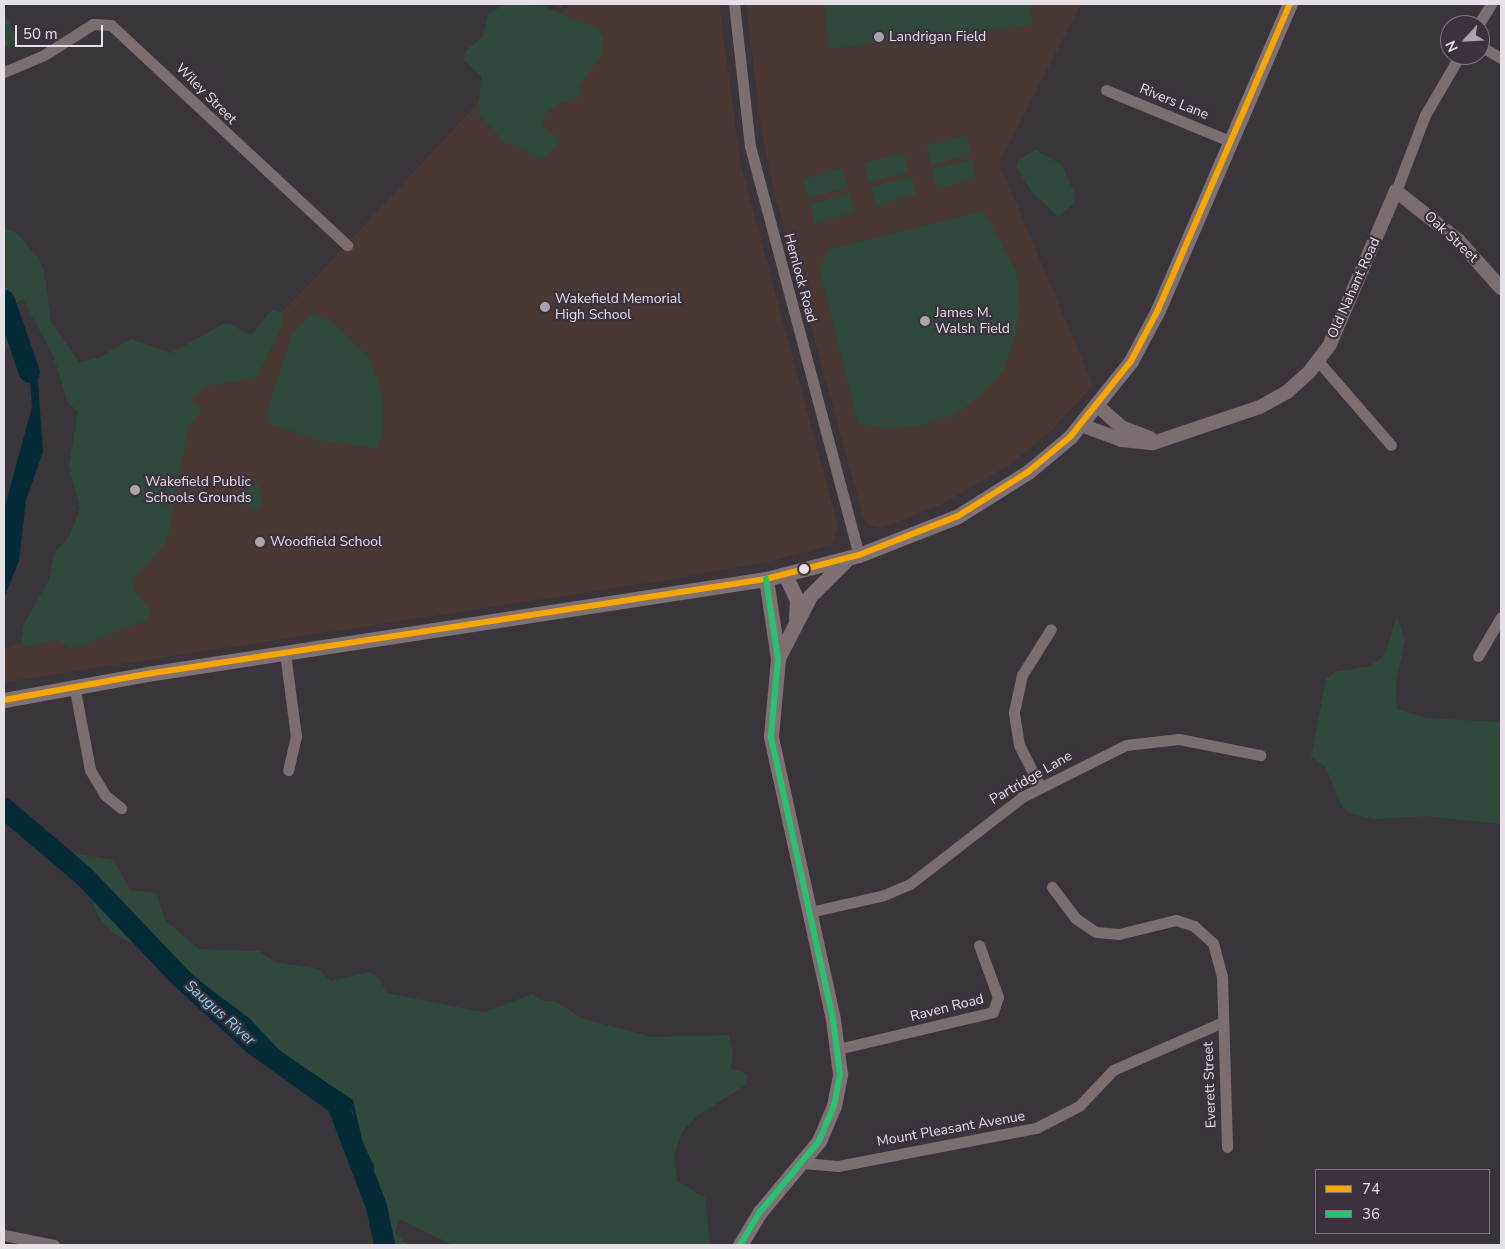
<!DOCTYPE html>
<style>
body{margin:0}
#map{position:relative;width:1505px;height:1249px;overflow:hidden;background:#3a353a;font-family:"Nunito Sans",sans-serif}
div>[style]{position:absolute}
.education>*{inset:0;background:#4a3834}
.green>*{inset:0;background:#2f493d}
.water>*{inset:0;background:#052b38}
.river>*{height:21px;margin:-10.5px;padding:0 10.5px;transform-origin:10.5px;border-radius:10.5px;background:#052b38}
.minor>*{height:11px;margin:-5.5px;padding:0 5.5px;transform-origin:5.5px;border-radius:5.5px;background:#7b6e70}
.tertiary>*{height:14px;margin:-7px;padding:0 7px;transform-origin:7px;border-radius:7px;background:#7b6e70}
.secondary>*{height:15px;margin:-7.5px;padding:0 7.5px;transform-origin:7.5px;border-radius:7.5px;background:#7e7073}
.bus-1>*{height:6px;margin:-3px;padding:0 3px;transform-origin:3px;border-radius:3px;background:#f7a600}
.bus-2>*{height:6px;margin:-3px;padding:0 3px;transform-origin:3px;border-radius:3px;background:#26c172}
.dots>*{width:14px;height:14px;translate:-50% -50%;box-sizing:border-box;border:2px solid #3b323d;border-radius:50%}
span{translate:-50% -50%;white-space:nowrap;text-align:center;line-height:1.15;-webkit-text-stroke:4.5px #3b323d;paint-order:stroke}
.poi-label{font-size:14px;color:#e6e0e8}
.left{translate:0 -50%;text-align:left}
.street-label{font-size:14px;color:#e6e0e8}
.water-label{font-size:15px;color:#82d6f7;font-style:italic}
.frame{position:absolute;inset:0;border:5px solid #e6e0e8;pointer-events:none}
.legend{position:absolute;left:1315px;top:1169px;width:175px;height:65px;box-sizing:border-box;background:#3b323d;border:1px solid #7f7881;margin:0;padding:6px 9px;list-style:none;font-size:15px;color:#e6e0e8}
.legend li{display:flex;align-items:center;gap:10px;height:25px}
.legend b{width:25px;border:1px solid #7f7881}
.north{position:absolute;left:1440px;top:15px;width:50px;height:50px;box-sizing:border-box;background:#3b323d;border:1px solid #7f7881;border-radius:50%;rotate:245deg;font-size:14px;font-weight:700;line-height:20px;text-align:center;color:#e6e0e8}
.north::after{content:'';display:block;margin:auto;width:18px;height:22px;background:#aaa4ab;clip-path:polygon(50% 0,100% 100%,50% 72%,0 100%)}
.scale{position:absolute;left:15px;top:25px;width:88px;height:22px;box-sizing:border-box;border:2px solid #e6e0e8;border-top:0;padding-left:6px;font-size:15px;line-height:18px;white-space:nowrap;color:#e6e0e8;-webkit-text-stroke:4px #3b323d;paint-order:stroke}
</style>
<div id="map">
<div class="education">
<i style="clip-path:polygon(553px 4px,561px 4px,564px 10px,570px 4px,719px 4px,741px 166px,838px 526px,832px 545px,767px 562px,667px 580px,4px 682px,4px 648px,86px 624px,123px 448px,219px 376px,308px 286px,564px 10px)"></i>
<i style="clip-path:polygon(746px 4px,1081px 4px,999px 163px,1093px 385px,1050px 432px,1009px 465px,942px 504px,881px 528px,870px 526px,863px 517px,773px 187px,761px 128px)"></i>
</div>
<div class="green">
<i style="clip-path:polygon(505px 4px,543px 6px,598px 28px,604px 40px,600px 58px,579px 86px,581px 97px,558px 104px,544px 115px,542px 125px,562px 141px,542px 160px,506px 143px,478px 114px,481px 76px,464px 60px,465px 52px,483px 36px,488px 14px)"></i>
<i style="clip-path:polygon(824px 4px,1030px 4px,1032px 25px,829px 49px)"></i>
<i style="clip-path:polygon(4px 12px,17px 39px,18px 45px,4px 46px)"></i>
<i style="clip-path:polygon(966px 135px,971px 154px,931px 165px,926px 146px)"></i>
<i style="clip-path:polygon(1036px 150px,1062px 165px,1075px 194px,1074px 203px,1058px 217px,1032px 192px,1016px 166px,1019px 159px)"></i>
<i style="clip-path:polygon(904px 152px,909px 171px,869px 182px,864px 163px)"></i>
<i style="clip-path:polygon(972px 159px,977px 178px,937px 189px,932px 170px)"></i>
<i style="clip-path:polygon(843px 168px,848px 187px,808px 198px,803px 179px)"></i>
<i style="clip-path:polygon(912px 176px,916px 195px,876px 206px,871px 187px)"></i>
<i style="clip-path:polygon(850px 193px,855px 212px,815px 223px,810px 204px)"></i>
<i style="clip-path:polygon(984px 211px,1016px 271px,1020px 305px,1015px 337px,1003px 371px,982px 395px,956px 414px,923px 425px,891px 429px,858px 424px,819px 268px,830px 249px)"></i>
<i style="clip-path:polygon(4px 228px,17px 233px,39px 259px,44px 270px,51px 322px,79px 362px,98px 358px,131px 339px,171px 353px,223px 324px,231px 324px,251px 336px,268px 314px,273px 310px,284px 313px,282px 326px,256px 379px,211px 385px,193px 396px,192px 401px,202px 411px,188px 428px,167px 542px,132px 581px,135px 591px,150px 609px,149px 619px,72px 649px,56px 640px,25px 647px,21px 644px,24px 624px,49px 580px,54px 554px,70px 535px,80px 508px,69px 466px,78px 411px,68px 403px,54px 358px,23px 298px,16px 304px,15px 317px,26px 349px,11px 346px,4px 350px)"></i>
<i style="clip-path:polygon(312px 313px,331px 320px,369px 357px,383px 394px,383px 432px,378px 449px,317px 440px,270px 424px,266px 414px,292px 335px)"></i>
<i style="clip-path:polygon(258px 483px,263px 508px,253px 509px,232px 502px,230px 496px)"></i>
<i style="clip-path:polygon(1397px 616px,1405px 641px,1396px 683px,1397px 709px,1427px 718px,1501px 722px,1501px 824px,1426px 816px,1375px 819px,1351px 814px,1342px 807px,1325px 766px,1311px 757px,1326px 679px,1335px 672px,1371px 666px,1385px 654px)"></i>
<i style="clip-path:polygon(74px 853px,114px 860px,130px 890px,156px 893px,165px 920px,199px 949px,259px 951px,275px 962px,318px 969px,331px 981px,370px 972px,379px 978px,386px 993px,472px 1010px,485px 1012px,532px 994px,541px 1000px,557px 1002px,581px 1018px,652px 1037px,729px 1035px,733px 1053px,731px 1068px,747px 1074px,746px 1085px,698px 1115px,682px 1132px,674px 1155px,677px 1181px,705px 1198px,710px 1245px,453px 1245px,399px 1219px,395px 1233px,408px 1245px,381px 1245px,383px 1207px,374px 1189px,374px 1166px,363px 1144px,353px 1101px,281px 1052px,250px 1019px,201px 982px,111px 932px,98px 916px,89px 888px,71px 857px)"></i>
</div>
<div class="water">
<i style="clip-path:polygon(14px 344px,31px 353px,37px 369px,43px 452px,26px 500px,19px 561px,4px 598px,5px 506px,32px 407px,29px 366px,10px 350px)"></i>
<i style="clip-path:polygon(152px 956px,174px 963px,201px 982px,250px 1019px,281px 1052px,353px 1100px,363px 1144px,374px 1166px,373px 1183px,356px 1143px,353px 1112px,328px 1087px,251px 1037px,174px 965px)"></i>
</div>
<div class="river">
<i style="left:4px;top:300px;width:76px;rotate:70.9deg"></i>
<i style="left:4px;top:808px;width:105px;rotate:40.4deg"></i>
<i style="left:84px;top:876px;width:138px;rotate:46.5deg"></i>
<i style="left:179px;top:976px;width:99px;rotate:42.5deg"></i>
<i style="left:252px;top:1043px;width:105px;rotate:35.7deg"></i>
<i style="left:337px;top:1104px;width:109px;rotate:69.1deg"></i>
<i style="left:376px;top:1206px;width:40px;rotate:78deg"></i>
</div>
<div class="minor">
<i style="left:734px;top:4px;width:143px;rotate:83.6deg"></i>
<i style="left:750px;top:146px;width:423px;rotate:75.1deg"></i>
<i style="left:1478px;top:25px;width:25px;rotate:-58deg"></i>
<i style="left:1480px;top:46px;width:24px;rotate:30deg"></i>
<i style="left:4px;top:72px;width:43px;rotate:-23deg"></i>
<i style="left:44px;top:55px;width:58px;rotate:-32.3deg"></i>
<i style="left:93px;top:24px;width:18px;rotate:3deg"></i>
<i style="left:111px;top:25px;width:323px;rotate:43deg"></i>
<i style="left:1106px;top:90px;width:134px;rotate:22.4deg"></i>
<i style="left:1396px;top:191px;width:81px;rotate:-69.1deg"></i>
<i style="left:1425px;top:115px;width:69px;rotate:-59.7deg"></i>
<i style="left:1318px;top:361px;width:111px;rotate:49deg"></i>
<i style="left:285px;top:653px;width:84px;rotate:82.5deg"></i>
<i style="left:296px;top:736px;width:35px;rotate:103deg"></i>
<i style="left:1478px;top:656px;width:45px;rotate:-59.5deg"></i>
<i style="left:74px;top:685px;width:86px;rotate:79.3deg"></i>
<i style="left:90px;top:770px;width:29px;rotate:59deg"></i>
<i style="left:105px;top:795px;width:21px;rotate:39deg"></i>
<i style="left:1040px;top:786px;width:46px;rotate:-117.1deg"></i>
<i style="left:1019px;top:745px;width:33px;rotate:-99deg"></i>
<i style="left:1014px;top:712px;width:38px;rotate:-78deg"></i>
<i style="left:1022px;top:675px;width:54px;rotate:-57.8deg"></i>
<i style="left:1052px;top:887px;width:39px;rotate:53deg"></i>
<i style="left:1075px;top:918px;width:25px;rotate:34deg"></i>
<i style="left:1096px;top:932px;width:23px;rotate:5deg"></i>
<i style="left:1119px;top:934px;width:59px;rotate:-13.8deg"></i>
<i style="left:1176px;top:920px;width:19px;rotate:18deg"></i>
<i style="left:1194px;top:926px;width:25px;rotate:42deg"></i>
<i style="left:1213px;top:943px;width:35px;rotate:75deg"></i>
<i style="left:1222px;top:977px;width:170px;rotate:88.3deg"></i>
<i style="left:810px;top:912px;width:76px;rotate:-12.9deg"></i>
<i style="left:884px;top:895px;width:28px;rotate:-23deg"></i>
<i style="left:910px;top:884px;width:142px;rotate:-37.8deg"></i>
<i style="left:1022px;top:797px;width:116px;rotate:-26.6deg"></i>
<i style="left:1126px;top:745px;width:53px;rotate:-6.5deg"></i>
<i style="left:1179px;top:739px;width:83px;rotate:11.2deg"></i>
<i style="left:838px;top:1049px;width:159px;rotate:-13.4deg"></i>
<i style="left:993px;top:1012px;width:16px;rotate:-72deg"></i>
<i style="left:998px;top:997px;width:55px;rotate:-110.1deg"></i>
<i style="left:803px;top:1163px;width:35px;rotate:5deg"></i>
<i style="left:838px;top:1166px;width:202px;rotate:-10.9deg"></i>
<i style="left:1036px;top:1128px;width:48px;rotate:-27.1deg"></i>
<i style="left:1079px;top:1106px;width:50px;rotate:-46.6deg"></i>
<i style="left:1113px;top:1070px;width:120px;rotate:-23.6deg"></i>
<i style="left:4px;top:1235px;width:51px;rotate:11.3deg"></i>
</div>
<div class="tertiary">
<i style="left:1098px;top:406px;width:31px;rotate:42deg"></i>
<i style="left:1121px;top:427px;width:31px;rotate:21deg"></i>
<i style="left:1081px;top:425px;width:44px;rotate:20.1deg"></i>
<i style="left:1122px;top:440px;width:31px;rotate:6deg"></i>
<i style="left:1153px;top:443px;width:113px;rotate:-18.6deg"></i>
<i style="left:1260px;top:407px;width:31px;rotate:-29deg"></i>
<i style="left:1287px;top:392px;width:31px;rotate:-42deg"></i>
<i style="left:1310px;top:371px;width:34px;rotate:-53deg"></i>
<i style="left:1330px;top:344px;width:167px;rotate:-66.7deg"></i>
<i style="left:1396px;top:191px;width:80px;rotate:38.4deg"></i>
<i style="left:1459px;top:241px;width:63px;rotate:48.2deg"></i>
</div>
<div class="secondary">
<i style="left:785px;top:575px;width:28px;rotate:64deg"></i>
<i style="left:797px;top:600px;width:18px;rotate:93deg"></i>
<i style="left:778px;top:658px;width:70px;rotate:-62.7deg"></i>
<i style="left:810px;top:596px;width:49px;rotate:-45deg"></i>
<i style="left:4px;top:700px;width:145px;rotate:-10.3deg"></i>
<i style="left:147px;top:674px;width:626px;rotate:-8.73deg"></i>
<i style="left:766px;top:579px;width:96px;rotate:-14.5deg"></i>
<i style="left:859px;top:555px;width:106px;rotate:-21.5deg"></i>
<i style="left:958px;top:516px;width:83px;rotate:-32.2deg"></i>
<i style="left:1028px;top:472px;width:55px;rotate:-39.8deg"></i>
<i style="left:1070px;top:437px;width:97px;rotate:-51.2deg"></i>
<i style="left:1131px;top:361px;width:58px;rotate:-62.1deg"></i>
<i style="left:1158px;top:310px;width:333px;rotate:-66.7deg"></i>
<i style="left:740px;top:1245px;width:39px;rotate:-59deg"></i>
<i style="left:760px;top:1212px;width:92px;rotate:-50.3deg"></i>
<i style="left:819px;top:1141px;width:38px;rotate:-67deg"></i>
<i style="left:834px;top:1106px;width:33px;rotate:-79deg"></i>
<i style="left:840px;top:1074px;width:55px;rotate:-97.3deg"></i>
<i style="left:833px;top:1019px;width:290px;rotate:-102.4deg"></i>
<i style="left:771px;top:736px;width:77px;rotate:-84.8deg"></i>
<i style="left:778px;top:659px;width:81px;rotate:-98.5deg"></i>
</div>
<div class="bus-1">
<i style="left:4px;top:700px;width:145px;rotate:-10.3deg"></i>
<i style="left:147px;top:674px;width:626px;rotate:-8.73deg"></i>
<i style="left:766px;top:579px;width:96px;rotate:-14.5deg"></i>
<i style="left:859px;top:555px;width:106px;rotate:-21.5deg"></i>
<i style="left:958px;top:516px;width:83px;rotate:-32.2deg"></i>
<i style="left:1028px;top:472px;width:55px;rotate:-39.8deg"></i>
<i style="left:1070px;top:437px;width:97px;rotate:-51.2deg"></i>
<i style="left:1131px;top:361px;width:58px;rotate:-62.1deg"></i>
<i style="left:1158px;top:310px;width:333px;rotate:-66.7deg"></i>
</div>
<div class="bus-2">
<i style="left:740px;top:1245px;width:39px;rotate:-59deg"></i>
<i style="left:760px;top:1212px;width:92px;rotate:-50.3deg"></i>
<i style="left:819px;top:1141px;width:38px;rotate:-67deg"></i>
<i style="left:834px;top:1106px;width:33px;rotate:-79deg"></i>
<i style="left:840px;top:1074px;width:55px;rotate:-97.3deg"></i>
<i style="left:833px;top:1019px;width:290px;rotate:-102.4deg"></i>
<i style="left:771px;top:736px;width:77px;rotate:-84.8deg"></i>
<i style="left:778px;top:659px;width:81px;rotate:-98.5deg"></i>
</div>
<div class="dots">
<i style="left:879px;top:37px;background:#aaa4ab"></i>
<i style="left:545px;top:307px;background:#aaa4ab"></i>
<i style="left:925px;top:321px;background:#aaa4ab"></i>
<i style="left:135px;top:490px;background:#aaa4ab"></i>
<i style="left:260px;top:542px;background:#aaa4ab"></i>
<i style="left:804px;top:569px;background:#e6e0e8"></i>
</div>
<div class="poi-label">
<span class="left" style="left:889px;top:37px">Landrigan Field</span>
<span class="left" style="left:555px;top:307px">Wakefield Memorial<br>High School</span>
<span class="left" style="left:935px;top:321px">James M.<br>Walsh Field</span>
<span class="left" style="left:145px;top:490px">Wakefield Public<br>Schools Grounds</span>
<span class="left" style="left:270px;top:542px">Woodfield School</span>
</div>
<div class="street-label">
<span style="left:206px;top:94px;rotate:45deg">Wiley Street</span>
<span style="left:1174px;top:102px;rotate:22deg">Rivers Lane</span>
<span style="left:1451px;top:237px;rotate:43deg">Oak Street</span>
<span style="left:800px;top:278px;rotate:75deg">Hemlock Road</span>
<span style="left:1354px;top:288px;rotate:-66deg">Old Nahant Road</span>
<span style="left:1031px;top:778px;rotate:-30deg">Partridge Lane</span>
<span style="left:947px;top:1008px;rotate:-14deg">Raven Road</span>
<span style="left:1210px;top:1085px;rotate:-92deg">Everett Street</span>
<span style="left:951px;top:1129px;rotate:-10deg">Mount Pleasant Avenue</span>
</div>
<div class="water-label">
<span style="left:220px;top:1013px;rotate:42deg">Saugus River</span>
</div>
<div class="frame"></div>
<ul class="legend">
<li><b style="height:6px;background:#f7a600"></b>74</li>
<li><b style="height:6px;background:#26c172"></b>36</li>
</ul>
<div class="north">N</div>
<div class="scale">50 m</div>
</div>
